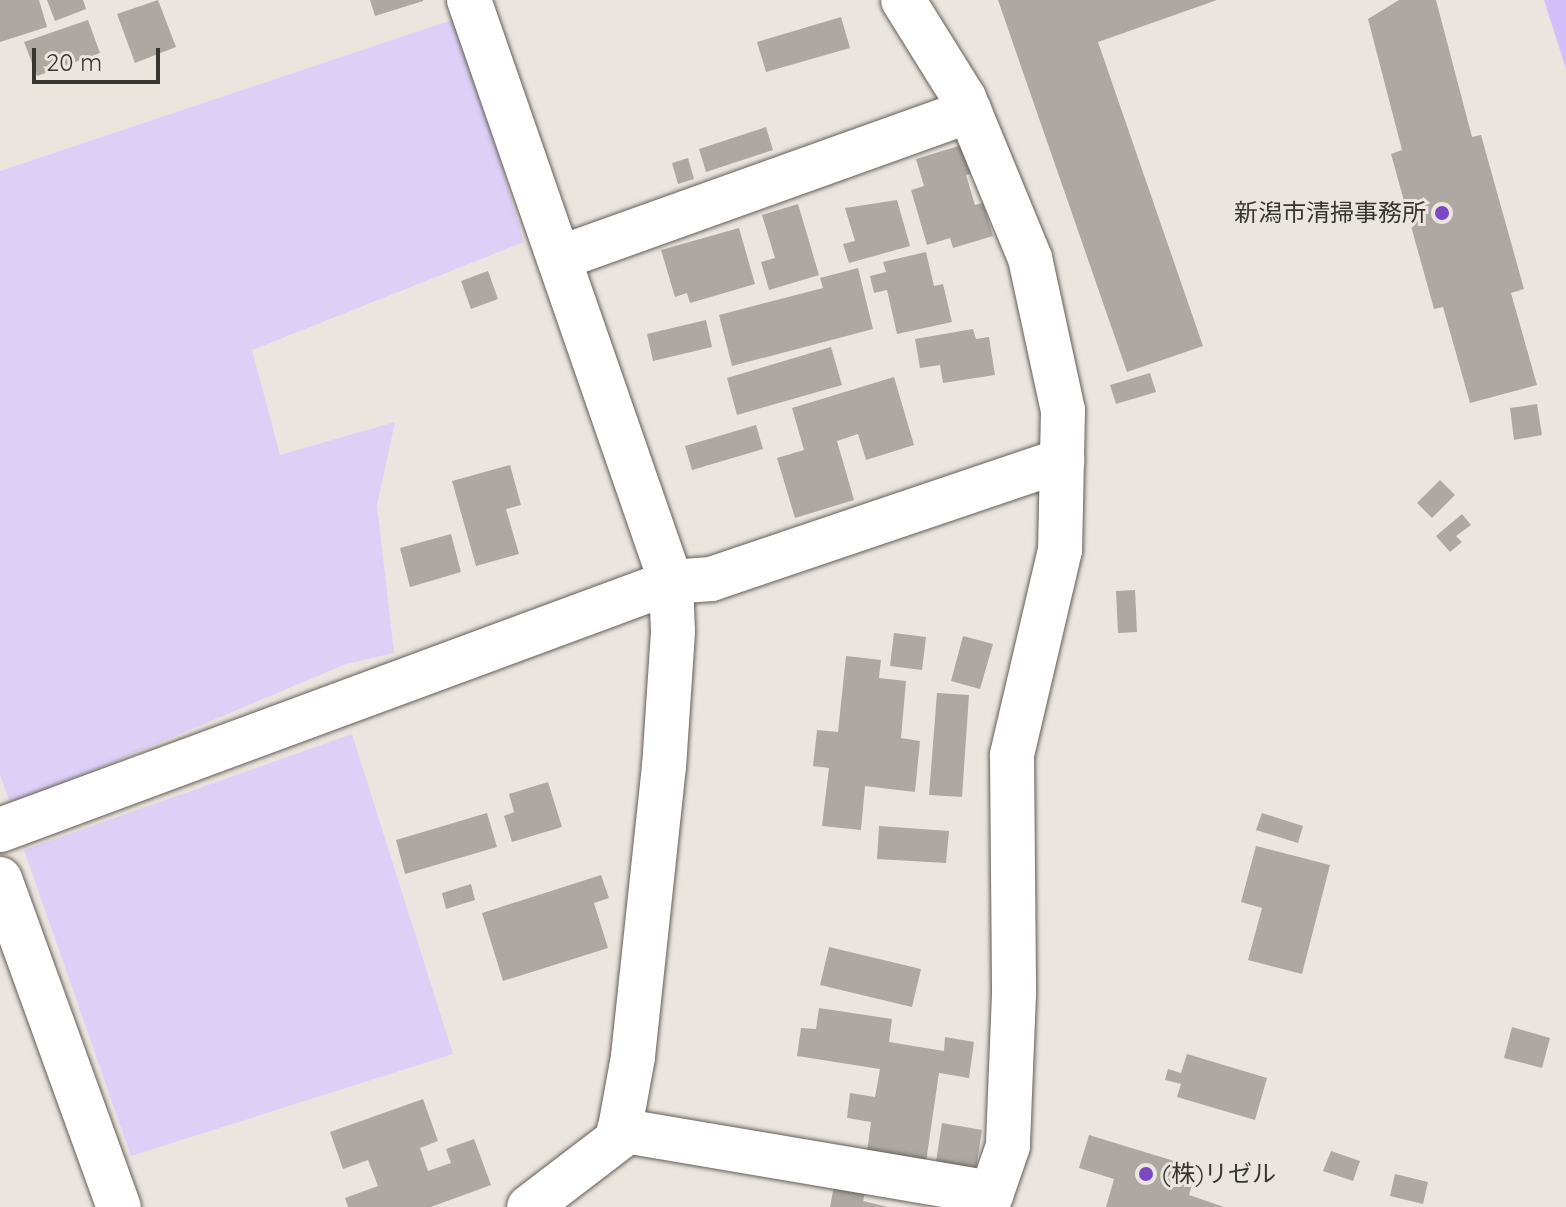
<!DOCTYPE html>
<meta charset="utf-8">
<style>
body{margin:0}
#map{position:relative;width:1566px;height:1207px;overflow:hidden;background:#ebe5df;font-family:Quicksand,"Noto Sans JP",sans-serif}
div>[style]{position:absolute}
.green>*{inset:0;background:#dcd0f7}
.water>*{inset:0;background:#d3c0fa}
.building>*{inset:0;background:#aea8a2}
.roads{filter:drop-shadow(0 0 2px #645e59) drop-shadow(0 0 2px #645e59)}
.street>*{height:44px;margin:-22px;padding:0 22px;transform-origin:22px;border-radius:22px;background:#fff}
.dots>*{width:22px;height:22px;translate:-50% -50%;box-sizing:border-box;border:4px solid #ebe5df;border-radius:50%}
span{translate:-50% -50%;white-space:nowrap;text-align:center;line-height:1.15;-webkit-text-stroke:6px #ebe5df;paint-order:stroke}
.poi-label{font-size:24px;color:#373532}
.right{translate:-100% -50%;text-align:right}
.left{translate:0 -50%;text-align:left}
.scale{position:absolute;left:32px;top:48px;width:128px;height:36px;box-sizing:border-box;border:4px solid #373532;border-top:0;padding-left:10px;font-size:24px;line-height:28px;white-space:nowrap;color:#373532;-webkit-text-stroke:6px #ebe5df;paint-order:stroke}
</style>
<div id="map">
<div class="green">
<i style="clip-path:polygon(458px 18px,524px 242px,252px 350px,280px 455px,395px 422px,377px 505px,394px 653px,346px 664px,11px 805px,0 775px,0 171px)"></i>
<i style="clip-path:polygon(352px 734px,453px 1054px,131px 1156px,24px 850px)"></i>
</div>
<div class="water">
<i style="clip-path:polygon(1544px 0,1566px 0,1566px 69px)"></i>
</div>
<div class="building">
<i style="clip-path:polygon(0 0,39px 0,47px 27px,0 42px)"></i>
<i style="clip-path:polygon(47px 0,83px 0,86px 9px,55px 21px)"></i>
<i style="clip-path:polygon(158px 0,176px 47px,135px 63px,117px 14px)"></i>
<i style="clip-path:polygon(370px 0,423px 0,423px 1px,375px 16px)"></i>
<i style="clip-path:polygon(998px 0,1217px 0,1098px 42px,1203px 346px,1127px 372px)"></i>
<i style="clip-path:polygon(1399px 0,1436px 0,1472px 137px,1481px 135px,1524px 289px,1511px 293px,1537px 385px,1470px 403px,1443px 307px,1434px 309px,1391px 154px,1402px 150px,1368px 19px)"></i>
<i style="clip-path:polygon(841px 17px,850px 48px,766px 72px,757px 42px)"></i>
<i style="clip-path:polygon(88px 20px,100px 53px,37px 76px,24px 42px)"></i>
<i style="clip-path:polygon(766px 127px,773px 150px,706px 172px,699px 149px)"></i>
<i style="clip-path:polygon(965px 144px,973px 173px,966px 175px,975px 205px,983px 203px,993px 236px,953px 248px,950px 238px,927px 245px,911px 190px,924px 186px,916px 159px)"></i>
<i style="clip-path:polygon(688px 158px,694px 179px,678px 184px,672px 163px)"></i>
<i style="clip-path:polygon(897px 200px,910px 246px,849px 263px,843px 244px,855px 241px,845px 208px)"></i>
<i style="clip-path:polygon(798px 204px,819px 275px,769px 290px,761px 262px,775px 258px,762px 215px)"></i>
<i style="clip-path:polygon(739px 228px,755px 284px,690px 303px,687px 293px,675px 297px,661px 250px)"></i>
<i style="clip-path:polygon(926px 252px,934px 286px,943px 284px,952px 322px,897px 334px,887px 290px,874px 293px,870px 276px,886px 272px,883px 262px)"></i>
<i style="clip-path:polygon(858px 268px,873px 329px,732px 366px,719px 315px,823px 288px,820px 278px)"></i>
<i style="clip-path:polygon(488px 271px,498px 299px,471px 309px,461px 281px)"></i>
<i style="clip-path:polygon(706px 320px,712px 347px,653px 361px,647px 334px)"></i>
<i style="clip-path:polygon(973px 329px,976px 339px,989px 337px,995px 375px,943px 383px,940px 365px,920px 368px,915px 339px)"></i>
<i style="clip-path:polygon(831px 347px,842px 385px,737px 415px,727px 378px)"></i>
<i style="clip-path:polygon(1150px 373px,1156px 392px,1116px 404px,1110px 385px)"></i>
<i style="clip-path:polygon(894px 377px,914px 445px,866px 460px,858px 434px,837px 441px,854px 500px,795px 518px,777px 458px,804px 450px,792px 408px)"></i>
<i style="clip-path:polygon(1537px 404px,1542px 435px,1514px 440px,1510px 408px)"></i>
<i style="clip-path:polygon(756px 425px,763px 449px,692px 470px,685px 446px)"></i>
<i style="clip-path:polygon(510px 465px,521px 505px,506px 509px,519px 554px,476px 566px,452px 481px)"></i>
<i style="clip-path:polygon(1440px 480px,1455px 495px,1432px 518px,1417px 503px)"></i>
<i style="clip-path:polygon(1462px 514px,1471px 525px,1456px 536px,1462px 542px,1450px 552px,1436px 536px)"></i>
<i style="clip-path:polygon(451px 534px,461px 572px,410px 587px,400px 548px)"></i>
<i style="clip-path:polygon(1135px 590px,1137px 632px,1118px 633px,1116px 591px)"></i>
<i style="clip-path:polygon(894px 633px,926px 637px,922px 670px,890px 666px)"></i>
<i style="clip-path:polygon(963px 636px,993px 644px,980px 689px,951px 681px)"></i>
<i style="clip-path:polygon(846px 656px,881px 660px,879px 678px,906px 681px,901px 738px,920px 741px,915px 792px,865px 786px,861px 830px,822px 826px,829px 768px,813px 766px,817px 730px,838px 732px)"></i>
<i style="clip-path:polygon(937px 693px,969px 695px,962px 797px,929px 795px)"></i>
<i style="clip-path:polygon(548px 782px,562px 827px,512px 842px,504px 816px,514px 812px,509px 794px)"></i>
<i style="clip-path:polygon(487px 813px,497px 847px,405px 874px,396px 840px)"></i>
<i style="clip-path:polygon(1262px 813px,1303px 826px,1298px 843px,1256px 830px)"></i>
<i style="clip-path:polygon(879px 826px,949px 831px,946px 863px,877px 859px)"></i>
<i style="clip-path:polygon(1256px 846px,1330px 865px,1302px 974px,1248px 960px,1262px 908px,1241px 902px)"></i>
<i style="clip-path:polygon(601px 875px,609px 898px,594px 903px,608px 948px,503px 981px,482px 913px)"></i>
<i style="clip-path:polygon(471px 884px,475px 900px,446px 909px,442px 893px)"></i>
<i style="clip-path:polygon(829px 947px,921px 969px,912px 1007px,820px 985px)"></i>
<i style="clip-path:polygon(819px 1008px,892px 1019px,889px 1042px,944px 1051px,945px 1037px,974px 1042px,969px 1078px,939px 1073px,926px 1162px,867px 1152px,871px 1122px,847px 1118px,850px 1093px,875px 1097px,880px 1069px,797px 1056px,801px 1028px,816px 1029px)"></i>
<i style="clip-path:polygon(1512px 1027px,1550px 1038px,1542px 1068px,1504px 1058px)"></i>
<i style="clip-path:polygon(1187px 1054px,1267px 1078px,1255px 1120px,1177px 1097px,1181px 1084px,1165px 1080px,1168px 1069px,1181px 1073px)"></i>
<i style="clip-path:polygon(423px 1099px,438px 1141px,420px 1148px,428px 1171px,451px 1163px,446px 1149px,474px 1139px,491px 1185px,431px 1207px,348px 1207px,345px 1198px,378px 1186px,368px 1160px,343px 1169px,330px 1132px)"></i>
<i style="clip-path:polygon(942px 1123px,982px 1130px,975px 1175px,935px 1168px)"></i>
<i style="clip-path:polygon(1089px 1135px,1197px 1168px,1189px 1195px,1224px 1207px,1106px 1207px,1114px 1179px,1079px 1168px)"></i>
<i style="clip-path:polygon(1331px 1151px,1360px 1161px,1353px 1181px,1323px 1171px)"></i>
<i style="clip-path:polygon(1395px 1174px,1428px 1182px,1423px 1204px,1390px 1196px)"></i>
<i style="clip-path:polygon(834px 1186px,865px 1193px,863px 1201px,888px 1207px,830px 1207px)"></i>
</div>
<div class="roads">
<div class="street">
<i style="left:469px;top:0;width:616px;rotate:70.86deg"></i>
<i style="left:671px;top:582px;width:50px;rotate:87.7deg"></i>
<i style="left:673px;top:632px;width:134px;rotate:93.8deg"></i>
<i style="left:664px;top:766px;width:293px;rotate:96.1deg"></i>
<i style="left:633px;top:1057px;width:83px;rotate:100.4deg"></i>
<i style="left:618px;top:1139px;width:112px;rotate:142.6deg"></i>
<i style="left:903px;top:0;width:115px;rotate:58.1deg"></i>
<i style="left:964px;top:98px;width:173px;rotate:67.6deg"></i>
<i style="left:1030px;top:258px;width:156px;rotate:77.8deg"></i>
<i style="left:1063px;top:410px;width:140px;rotate:91.2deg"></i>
<i style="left:1060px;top:550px;width:211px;rotate:103.2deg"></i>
<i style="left:1012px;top:755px;width:239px;rotate:89.5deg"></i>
<i style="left:1014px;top:994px;width:152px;rotate:92.3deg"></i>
<i style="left:1008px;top:1146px;width:65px;rotate:109deg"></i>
<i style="left:559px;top:258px;width:436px;rotate:-19.7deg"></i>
<i style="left:0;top:830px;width:715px;rotate:-20.28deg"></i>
<i style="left:671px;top:582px;width:40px;rotate:-4.3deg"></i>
<i style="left:711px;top:579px;width:371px;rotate:-18.7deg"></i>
<i style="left:0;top:879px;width:349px;rotate:70.1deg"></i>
<i style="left:619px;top:1130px;width:378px;rotate:9.6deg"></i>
</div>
</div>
<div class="dots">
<i style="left:1442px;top:213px;background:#7b49c1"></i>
<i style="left:1146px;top:1174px;background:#7b49c1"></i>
</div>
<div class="poi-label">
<span class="right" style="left:1426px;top:213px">新潟市清掃事務所</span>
<span class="left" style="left:1162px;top:1174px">(株)リゼル</span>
</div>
<div class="scale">20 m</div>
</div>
